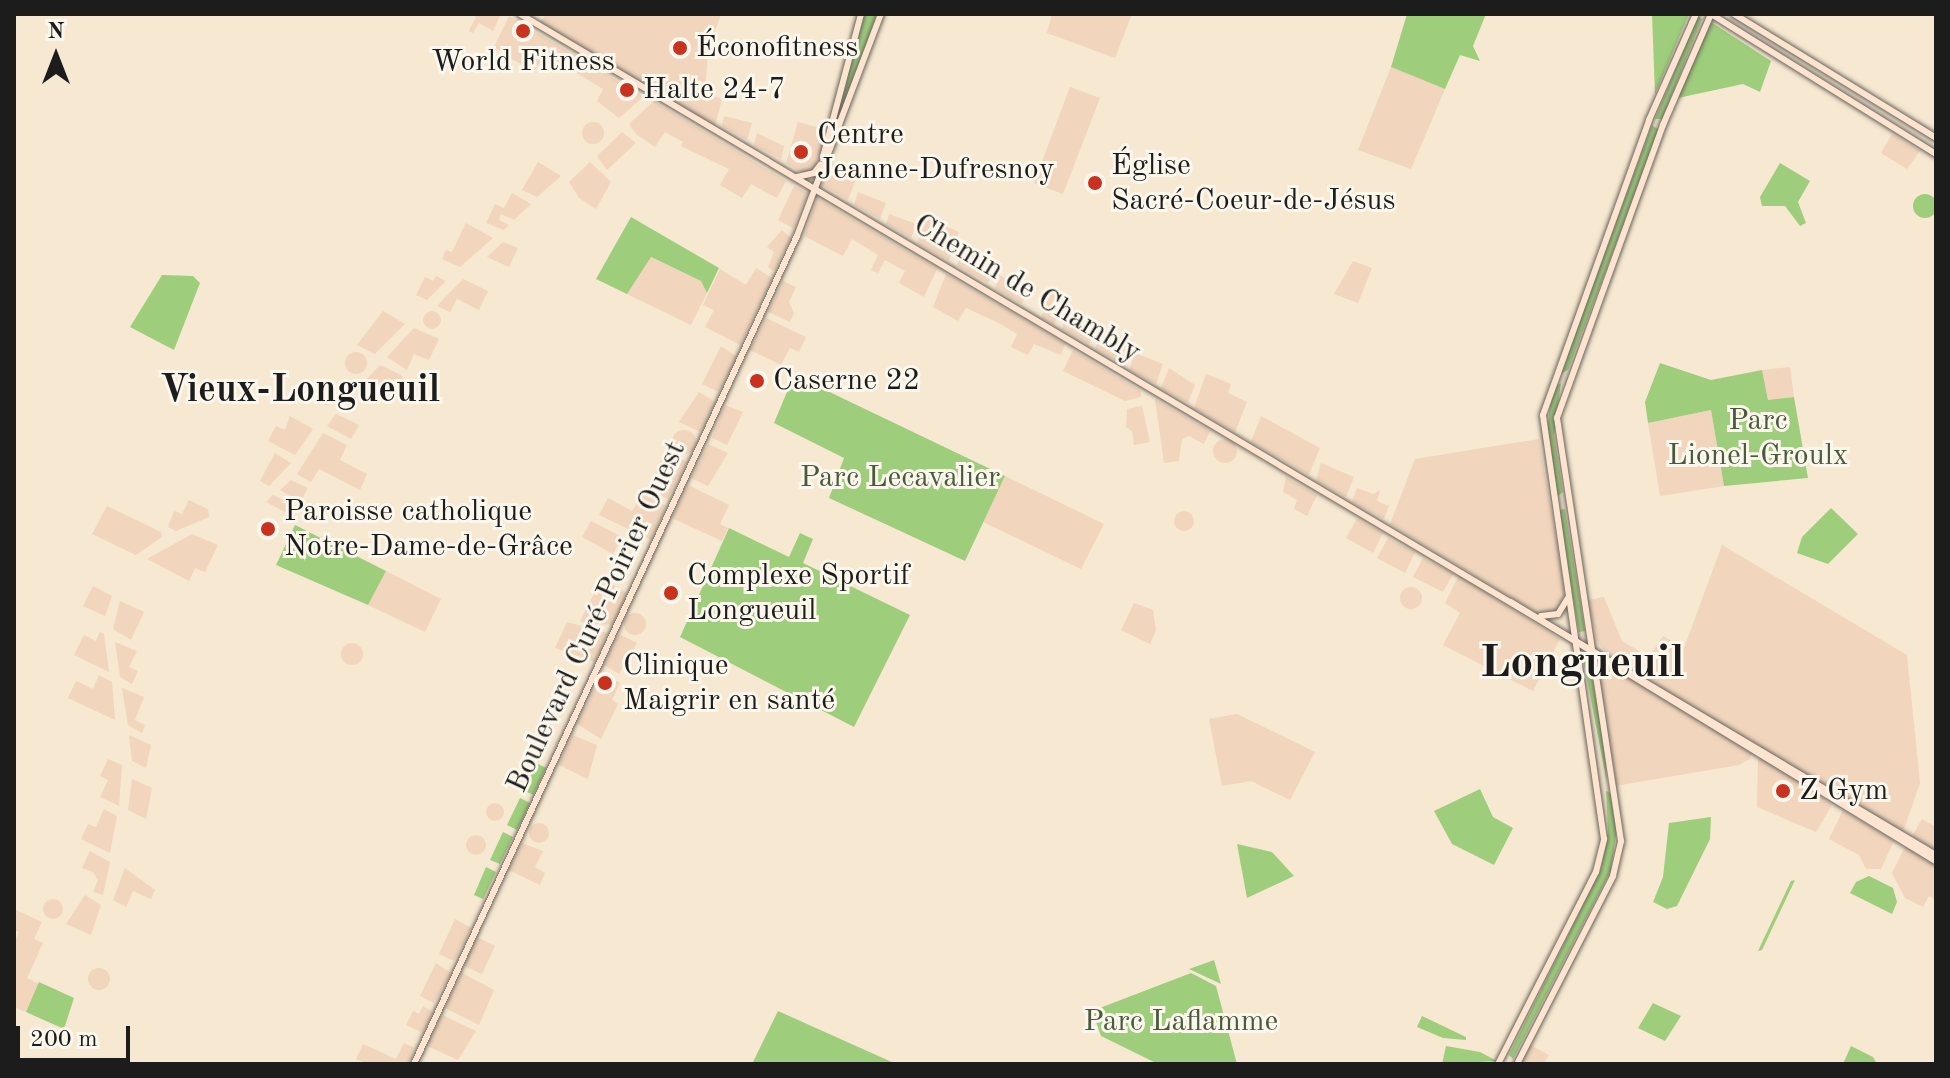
<!DOCTYPE html>
<meta charset="utf-8">
<style>
body{margin:0}
#map{position:relative;width:1950px;height:1078px;overflow:hidden;background:#f6e8d1;font-family:"Old Standard TT",serif}
div>[style]{position:absolute}
.built>*{inset:0;background:#f1d5bd}
.round{border-radius:50%}
.green>*{inset:0;background:#9ece7c}
.roads{filter:drop-shadow(0 0 2px #68635b) drop-shadow(0 0 2px #68635b)}
.secondary>*{height:6px;margin:-3px;padding:0 3px;transform-origin:3px;border-radius:3px;background:#fde4d0}
.dots>*{width:22px;height:22px;translate:-50% -50%;box-sizing:border-box;border:4px solid #fbf7ec;border-radius:50%}
span{translate:-50% -50%;white-space:nowrap;text-align:center;line-height:1.15;-webkit-text-stroke:6px #fbf7ec;paint-order:stroke}
.poi-label{font-size:30px;color:#1c1c1c}
.left{translate:0 -50%;text-align:left}
.street-label{font-size:30px;color:#1c1c1c}
.park-label{font-size:30px;color:#4a5a3e}
.district-label{font-size:38px;color:#1c1c1c;font-weight:700}
.town-label{font-size:46px;color:#1c1c1c;font-weight:700}
.frame{position:absolute;inset:0;border:16px solid #1c1c1c;pointer-events:none}
.north{position:absolute;left:16px;top:16px;width:80px;height:80px;-webkit-text-stroke:6px #fbf7ec;paint-order:stroke;rotate:0deg;font-size:22px;font-weight:700;line-height:32px;text-align:center;color:#1c1c1c}
.north::after{content:'';display:block;margin:auto;width:28px;height:36px;background:#1c1c1c;clip-path:polygon(50% 0,100% 100%,50% 72%,0 100%)}
.scale{position:absolute;left:16px;top:1026px;width:114px;height:36px;box-sizing:border-box;border:4px solid #1c1c1c;border-top:0;padding-left:10px;font-size:24px;line-height:28px;white-space:nowrap;color:#1c1c1c;-webkit-text-stroke:6px #fbf7ec;paint-order:stroke}
</style>
<div id="map">
<div class="built">
<i style="clip-path:polygon(472px 14px,501px 14px,493px 31px,479px 23px,473px 33px,469px 31px,476px 17px)"></i>
<i style="clip-path:polygon(546px 14px,721px 14px,708px 51px,705px 93px,722px 99px,714px 129px,539px 24px)"></i>
<i style="clip-path:polygon(1052px 14px,1132px 14px,1115px 58px,1047px 33px)"></i>
<i style="clip-path:polygon(509px 16px,640px 94px,642px 98px,619px 118px,597px 101px,603px 89px,545px 54px,535px 70px,511px 59px,494px 47px)"></i>
<i style="clip-path:polygon(1391px 67px,1445px 89px,1411px 169px,1358px 150px)"></i>
<i style="clip-path:polygon(1070px 87px,1100px 98px,1063px 194px,1034px 183px)"></i>
<i style="clip-path:polygon(654px 101px,786px 181px,777px 198px,751px 184px,742px 198px,720px 185px,729px 169px,681px 146px,683px 142px,665px 132px,655px 147px,637px 135px,629px 124px)"></i>
<i style="clip-path:polygon(724px 116px,752px 123px,747px 140px,722px 126px)"></i>
<i class="round" style="left:582px;top:122px;width:22px;height:22px"></i>
<i style="clip-path:polygon(798px 122px,827px 130px,816px 167px,804px 174px,786px 163px)"></i>
<i style="clip-path:polygon(622px 132px,636px 143px,607px 170px,597px 156px)"></i>
<i style="clip-path:polygon(757px 133px,784px 146px,781px 159px,754px 145px)"></i>
<i style="clip-path:polygon(1892px 134px,1920px 151px,1907px 169px,1881px 153px)"></i>
<i style="clip-path:polygon(538px 162px,561px 176px,537px 197px,522px 190px)"></i>
<i style="clip-path:polygon(590px 162px,611px 182px,596px 209px,579px 198px,569px 182px)"></i>
<i style="clip-path:polygon(830px 163px,858px 174px,848px 200px,822px 185px)"></i>
<i style="clip-path:polygon(794px 186px,808px 193px,793px 228px,778px 220px)"></i>
<i style="clip-path:polygon(858px 192px,886px 203px,880px 219px,854px 205px)"></i>
<i style="clip-path:polygon(512px 193px,531px 204px,514px 220px,501px 214px,499px 220px,509px 225px,504px 230px,486px 223px,495px 204px,504px 208px)"></i>
<i style="clip-path:polygon(817px 198px,937px 269px,924px 297px,899px 283px,905px 271px,885px 260px,878px 273px,871px 270px,878px 255px,852px 239px,843px 256px,804px 236px)"></i>
<i style="clip-path:polygon(889px 214px,916px 224px,911px 238px,886px 224px)"></i>
<i style="clip-path:polygon(926px 218px,959px 232px,949px 261px,917px 243px)"></i>
<i style="clip-path:polygon(466px 223px,493px 238px,460px 267px,442px 259px,446px 250px,452px 252px)"></i>
<i style="clip-path:polygon(782px 230px,791px 238px,774px 271px,768px 267px,774px 252px,767px 247px)"></i>
<i style="clip-path:polygon(503px 242px,518px 248px,509px 267px,487px 257px)"></i>
<i style="clip-path:polygon(963px 249px,997px 262px,988px 283px,957px 266px)"></i>
<i style="clip-path:polygon(650px 257px,701px 281px,707px 293px,691px 325px,627px 294px)"></i>
<i style="clip-path:polygon(1353px 261px,1372px 268px,1358px 303px,1334px 294px)"></i>
<i style="clip-path:polygon(756px 268px,772px 278px,740px 345px,705px 327px,714px 310px,703px 305px,720px 269px,746px 285px)"></i>
<i style="clip-path:polygon(946px 274px,1065px 344px,1061px 355px,1034px 344px,1028px 355px,1011px 347px,1017px 334px,999px 323px,966px 308px,958px 321px,933px 307px)"></i>
<i style="clip-path:polygon(999px 275px,1028px 289px,1022px 304px,995px 289px)"></i>
<i style="clip-path:polygon(436px 276px,446px 281px,427px 300px,416px 295px,425px 277px,433px 281px)"></i>
<i style="clip-path:polygon(463px 279px,488px 291px,479px 310px,457px 299px,450px 312px,437px 306px)"></i>
<i style="clip-path:polygon(783px 281px,796px 287px,789px 302px,794px 313px,790px 322px,768px 312px)"></i>
<i style="clip-path:polygon(1051px 291px,1066px 297px,1054px 325px,1041px 317px)"></i>
<i class="round" style="left:423px;top:311px;width:18px;height:18px"></i>
<i style="clip-path:polygon(383px 311px,405px 324px,375px 354px,357px 345px)"></i>
<i style="clip-path:polygon(1082px 317px,1097px 323px,1089px 344px,1062px 329px,1065px 319px,1080px 322px)"></i>
<i style="clip-path:polygon(766px 318px,806px 337px,799px 352px,790px 348px,781px 365px,750px 350px)"></i>
<i style="clip-path:polygon(414px 328px,439px 339px,429px 360px,414px 354px,407px 370px,387px 357px)"></i>
<i style="clip-path:polygon(1103px 329px,1131px 340px,1122px 364px,1095px 349px)"></i>
<i style="clip-path:polygon(721px 346px,737px 357px,719px 392px,702px 384px)"></i>
<i style="clip-path:polygon(1073px 350px,1141px 391px,1141px 397px,1125px 401px,1063px 371px)"></i>
<i class="round" style="left:345px;top:352px;width:22px;height:22px"></i>
<i style="clip-path:polygon(1135px 353px,1163px 364px,1156px 384px,1129px 370px)"></i>
<i style="clip-path:polygon(380px 365px,403px 376px,396px 391px,384px 385px,375px 402px,356px 390px)"></i>
<i style="clip-path:polygon(1790px 367px,1794px 397px,1768px 400px,1762px 370px)"></i>
<i style="clip-path:polygon(1169px 368px,1195px 385px,1188px 403px,1161px 388px)"></i>
<i style="clip-path:polygon(1206px 374px,1231px 384px,1228px 393px,1247px 402px,1235px 432px,1194px 408px)"></i>
<i class="round" style="left:316px;top:385px;width:20px;height:20px"></i>
<i style="clip-path:polygon(699px 392px,715px 402px,701px 432px,679px 422px)"></i>
<i style="clip-path:polygon(1155px 399px,1210px 431px,1204px 444px,1189px 436px,1182px 439px,1179px 461px,1164px 463px)"></i>
<i style="clip-path:polygon(725px 405px,743px 412px,727px 445px,712px 438px)"></i>
<i style="clip-path:polygon(1142px 406px,1150px 442px,1134px 445px,1132px 431px,1126px 427px,1127px 409px)"></i>
<i style="clip-path:polygon(1711px 410px,1724px 486px,1660px 496px,1648px 423px)"></i>
<i style="clip-path:polygon(336px 414px,359px 425px,351px 439px,327px 426px)"></i>
<i style="clip-path:polygon(290px 416px,313px 429px,295px 455px,268px 441px,276px 426px,285px 430px)"></i>
<i style="clip-path:polygon(1261px 416px,1320px 448px,1309px 475px,1251px 442px)"></i>
<i class="round" style="left:672px;top:430px;width:24px;height:24px"></i>
<i style="clip-path:polygon(323px 433px,347px 445px,340px 460px,367px 474px,360px 490px,319px 469px,311px 482px,297px 474px)"></i>
<i style="clip-path:polygon(1539px 439px,1565px 591px,1558px 612px,1540px 615px,1390px 524px,1415px 459px)"></i>
<i class="round" style="left:1213px;top:439px;width:24px;height:24px"></i>
<i style="clip-path:polygon(708px 444px,728px 453px,708px 486px,691px 478px)"></i>
<i style="clip-path:polygon(666px 450px,687px 462px,668px 499px,647px 489px)"></i>
<i style="clip-path:polygon(275px 453px,291px 463px,269px 486px,260px 481px)"></i>
<i style="clip-path:polygon(1321px 463px,1354px 477px,1346px 497px,1316px 481px)"></i>
<i style="clip-path:polygon(1005px 476px,1104px 524px,1081px 569px,983px 522px)"></i>
<i style="clip-path:polygon(1286px 477px,1317px 495px,1307px 516px,1294px 509px,1297px 500px,1283px 492px)"></i>
<i style="clip-path:polygon(291px 480px,308px 488px,300px 502px,280px 490px)"></i>
<i style="clip-path:polygon(688px 485px,729px 505px,720px 524px,728px 528px,722px 541px,672px 518px)"></i>
<i style="clip-path:polygon(1357px 488px,1373px 494px,1380px 490px,1377px 501px,1389px 506px,1384px 519px,1352px 502px)"></i>
<i style="clip-path:polygon(643px 494px,666px 506px,651px 540px,599px 515px,608px 498px,632px 511px)"></i>
<i style="clip-path:polygon(273px 495px,294px 505px,289px 514px,266px 502px)"></i>
<i style="clip-path:polygon(189px 500px,208px 509px,209px 517px,176px 531px,168px 527px,174px 511px,182px 514px)"></i>
<i style="clip-path:polygon(107px 506px,161px 532px,162px 537px,136px 555px,92px 534px)"></i>
<i class="round" style="left:1174px;top:511px;width:20px;height:20px"></i>
<i style="clip-path:polygon(1357px 519px,1383px 533px,1373px 553px,1346px 538px)"></i>
<i style="clip-path:polygon(591px 521px,622px 537px,613px 554px,582px 537px)"></i>
<i style="clip-path:polygon(192px 534px,218px 545px,205px 572px,195px 568px,189px 581px,147px 559px)"></i>
<i style="clip-path:polygon(1388px 538px,1415px 552px,1405px 573px,1377px 558px)"></i>
<i style="clip-path:polygon(1722px 545px,1907px 655px,1920px 783px,1902px 835px,1614px 660px,1597px 642px,1588px 600px,1604px 597px,1622px 641px,1649px 657px,1663px 636px,1684px 648px)"></i>
<i style="clip-path:polygon(1423px 558px,1453px 574px,1443px 592px,1413px 577px)"></i>
<i style="clip-path:polygon(386px 571px,441px 599px,425px 632px,368px 605px)"></i>
<i style="clip-path:polygon(1459px 575px,1560px 639px,1533px 691px,1443px 645px,1460px 613px,1445px 603px)"></i>
<i style="clip-path:polygon(602px 578px,627px 593px,612px 625px,588px 624px,580px 621px)"></i>
<i style="clip-path:polygon(93px 586px,112px 596px,105px 616px,83px 606px)"></i>
<i class="round" style="left:1400px;top:587px;width:22px;height:22px"></i>
<i style="clip-path:polygon(120px 601px,144px 612px,131px 640px,113px 629px)"></i>
<i style="clip-path:polygon(1134px 603px,1153px 610px,1156px 630px,1150px 644px,1121px 630px)"></i>
<i class="round" style="left:624px;top:613px;width:22px;height:22px"></i>
<i style="clip-path:polygon(567px 622px,607px 633px,595px 662px,555px 648px)"></i>
<i style="clip-path:polygon(100px 632px,104px 634px,109px 672px,74px 655px,84px 635px,96px 641px)"></i>
<i style="clip-path:polygon(619px 634px,637px 643px,619px 674px,604px 665px)"></i>
<i style="clip-path:polygon(115px 642px,137px 651px,129px 667px,138px 671px,132px 684px,120px 677px)"></i>
<i class="round" style="left:341px;top:643px;width:22px;height:22px"></i>
<i style="clip-path:polygon(1603px 662px,1753px 751px,1750px 759px,1739px 765px,1615px 786px,1597px 668px)"></i>
<i style="clip-path:polygon(602px 674px,620px 683px,612px 700px,618px 704px,601px 739px,577px 724px)"></i>
<i style="clip-path:polygon(99px 675px,112px 682px,115px 720px,68px 698px,76px 681px,93px 689px)"></i>
<i style="clip-path:polygon(122px 688px,144px 697px,135px 720px,145px 725px,142px 733px,128px 725px)"></i>
<i style="clip-path:polygon(1237px 714px,1315px 752px,1290px 800px,1251px 781px,1222px 786px,1209px 719px)"></i>
<i style="clip-path:polygon(129px 735px,151px 745px,146px 768px,132px 761px)"></i>
<i style="clip-path:polygon(572px 735px,597px 745px,588px 779px,559px 765px)"></i>
<i style="clip-path:polygon(1763px 754px,1832px 805px,1816px 832px,1757px 807px,1758px 760px)"></i>
<i style="clip-path:polygon(108px 759px,122px 765px,119px 806px,100px 797px,108px 780px,100px 776px)"></i>
<i style="clip-path:polygon(132px 779px,152px 788px,146px 819px,128px 810px)"></i>
<i class="round" style="left:486px;top:803px;width:18px;height:18px"></i>
<i style="clip-path:polygon(104px 809px,117px 816px,110px 853px,81px 839px,88px 824px,96px 827px)"></i>
<i style="clip-path:polygon(1843px 810px,1894px 841px,1881px 869px,1866px 869px,1859px 855px,1829px 839px)"></i>
<i style="clip-path:polygon(1922px 819px,1936px 827px,1936px 850px,1912px 836px)"></i>
<i class="round" style="left:529px;top:823px;width:20px;height:20px"></i>
<i class="round" style="left:466px;top:835px;width:20px;height:20px"></i>
<i style="clip-path:polygon(522px 843px,543px 851px,535px 867px,545px 873px,540px 885px,509px 870px)"></i>
<i style="clip-path:polygon(1906px 845px,1936px 863px,1936px 900px,1929px 896px,1923px 907px,1905px 898px,1892px 873px)"></i>
<i style="clip-path:polygon(90px 851px,110px 862px,103px 895px,93px 892px,98px 880px,93px 872px,82px 868px)"></i>
<i style="clip-path:polygon(125px 868px,155px 890px,151px 899px,133px 891px,126px 907px,113px 900px)"></i>
<i style="clip-path:polygon(85px 895px,101px 905px,91px 935px,66px 924px)"></i>
<i class="round" style="left:43px;top:899px;width:20px;height:20px"></i>
<i style="clip-path:polygon(14px 909px,42px 922px,34px 939px,43px 943px,27px 978px,39px 984px,26px 1012px,14px 1007px,14px 943px,19px 932px,14px 930px)"></i>
<i style="clip-path:polygon(455px 919px,471px 928px,454px 961px,439px 954px)"></i>
<i style="clip-path:polygon(477px 937px,495px 946px,482px 974px,464px 966px)"></i>
<i style="clip-path:polygon(436px 963px,451px 973px,434px 1003px,420px 996px)"></i>
<i class="round" style="left:88px;top:968px;width:22px;height:22px"></i>
<i style="clip-path:polygon(462px 973px,494px 990px,479px 1025px,445px 1008px)"></i>
<i style="clip-path:polygon(423px 1006px,433px 1012px,423px 1033px,406px 1025px,413px 1011px,419px 1014px)"></i>
<i style="clip-path:polygon(442px 1015px,476px 1031px,458px 1060px,427px 1046px)"></i>
<i style="clip-path:polygon(404px 1043px,414px 1048px,408px 1064px,367px 1064px,356px 1059px,363px 1044px,396px 1059px)"></i>
<i style="clip-path:polygon(1530px 1045px,1549px 1055px,1544px 1064px,1520px 1064px)"></i>
</div>
<div class="green">
<i style="clip-path:polygon(861px 14px,881px 14px,815px 187px)"></i>
<i style="clip-path:polygon(1407px 14px,1486px 14px,1473px 46px,1480px 61px,1460px 55px,1445px 89px,1391px 67px)"></i>
<i style="clip-path:polygon(1652px 14px,1689px 14px,1655px 94px)"></i>
<i style="clip-path:polygon(1698px 16px,1702px 19px,1662px 119px,1655px 119px)"></i>
<i style="clip-path:polygon(1711px 22px,1771px 61px,1760px 92px,1743px 84px,1678px 98px)"></i>
<i style="clip-path:polygon(1652px 125px,1659px 130px,1568px 370px,1560px 374px)"></i>
<i style="clip-path:polygon(1780px 163px,1810px 181px,1798px 202px,1806px 223px,1800px 226px,1785px 206px,1762px 206px,1760px 197px)"></i>
<i class="round" style="left:1913px;top:194px;width:24px;height:24px"></i>
<i style="clip-path:polygon(631px 217px,719px 268px,707px 293px,701px 281px,651px 257px,627px 294px,596px 279px)"></i>
<i style="clip-path:polygon(162px 275px,193px 276px,200px 283px,174px 350px,130px 327px)"></i>
<i style="clip-path:polygon(1660px 363px,1711px 380px,1762px 370px,1768px 400px,1794px 397px,1808px 478px,1724px 486px,1711px 410px,1648px 423px,1645px 402px)"></i>
<i style="clip-path:polygon(794px 375px,1005px 476px,965px 561px,829px 498px,844px 458px,774px 423px)"></i>
<i style="clip-path:polygon(1561px 383px,1554px 435px,1563px 492px,1557px 497px,1547px 432px,1552px 388px)"></i>
<i style="clip-path:polygon(1831px 508px,1858px 534px,1828px 564px,1797px 553px,1802px 537px)"></i>
<i style="clip-path:polygon(1565px 509px,1585px 631px,1579px 632px,1558px 510px)"></i>
<i style="clip-path:polygon(295px 525px,386px 571px,368px 605px,276px 565px)"></i>
<i style="clip-path:polygon(729px 528px,789px 557px,800px 533px,813px 539px,803px 563px,910px 615px,854px 727px,680px 637px)"></i>
<i style="clip-path:polygon(1583px 659px,1588px 659px,1603px 730px,1607px 783px)"></i>
<i style="clip-path:polygon(536px 763px,546px 768px,533px 795px,523px 790px)"></i>
<i style="clip-path:polygon(1480px 789px,1493px 817px,1513px 828px,1494px 865px,1452px 844px,1434px 811px)"></i>
<i style="clip-path:polygon(1606px 791px,1611px 793px,1617px 828px,1611px 870px,1513px 1059px,1509px 1055px,1601px 869px,1608px 831px)"></i>
<i style="clip-path:polygon(520px 798px,530px 803px,517px 830px,507px 825px)"></i>
<i style="clip-path:polygon(1711px 817px,1710px 839px,1677px 906px,1667px 909px,1653px 902px,1663px 877px,1669px 823px)"></i>
<i style="clip-path:polygon(503px 832px,513px 837px,500px 864px,490px 860px)"></i>
<i style="clip-path:polygon(1237px 844px,1272px 852px,1294px 876px,1247px 898px)"></i>
<i style="clip-path:polygon(486px 867px,496px 872px,483px 899px,474px 895px)"></i>
<i style="clip-path:polygon(1869px 876px,1893px 888px,1897px 902px,1892px 914px,1850px 893px,1856px 882px)"></i>
<i style="clip-path:polygon(1795px 880px,1762px 950px,1758px 951px,1791px 881px)"></i>
<i style="clip-path:polygon(1214px 960px,1221px 984px,1189px 969px,1206px 963px)"></i>
<i style="clip-path:polygon(1191px 973px,1216px 986px,1237px 1064px,1158px 1064px,1101px 1036px,1092px 1011px)"></i>
<i style="clip-path:polygon(39px 982px,74px 998px,64px 1029px,26px 1012px)"></i>
<i style="clip-path:polygon(1653px 1003px,1681px 1016px,1665px 1041px,1638px 1028px)"></i>
<i style="clip-path:polygon(778px 1011px,894px 1063px,752px 1064px)"></i>
<i style="clip-path:polygon(1422px 1016px,1466px 1037px,1466px 1040px,1443px 1038px,1417px 1027px)"></i>
<i style="clip-path:polygon(1446px 1046px,1480px 1052px,1497px 1061px,1442px 1064px)"></i>
<i style="clip-path:polygon(1851px 1046px,1873px 1057px,1877px 1064px,1843px 1064px)"></i>
</div>
<div class="roads">
<div class="secondary">
<i style="left:520px;top:14px;width:1647px;rotate:30.71deg"></i>
<i style="left:1711px;top:14px;width:265px;rotate:31.9deg"></i>
<i style="left:1734px;top:14px;width:237px;rotate:31.5deg"></i>
<i style="left:823px;top:157px;width:148px;rotate:-75.1deg"></i>
<i style="left:797px;top:177px;width:17px;rotate:-13deg"></i>
<i style="left:814px;top:173px;width:11px;rotate:-52deg"></i>
<i style="left:1511px;top:602px;width:498px;rotate:31.4deg"></i>
<i style="left:1541px;top:616px;width:17px;rotate:-7deg"></i>
<i style="left:1558px;top:614px;width:19px;rotate:-58deg"></i>
<i style="left:414px;top:1064px;width:912px;rotate:-65.18deg"></i>
<i style="left:797px;top:236px;width:237px;rotate:-69.3deg"></i>
<i style="left:1498px;top:1064px;width:216px;rotate:-63deg"></i>
<i style="left:1596px;top:872px;width:34px;rotate:-76deg"></i>
<i style="left:1604px;top:839px;width:428px;rotate:-98.2deg"></i>
<i style="left:1543px;top:415px;width:313px;rotate:-70.2deg"></i>
<i style="left:1649px;top:120px;width:116px;rotate:-66.1deg"></i>
<i style="left:1517px;top:1064px;width:211px;rotate:-62.9deg"></i>
<i style="left:1613px;top:876px;width:36px;rotate:-77deg"></i>
<i style="left:1621px;top:841px;width:428px;rotate:-98.6deg"></i>
<i style="left:1557px;top:418px;width:312px;rotate:-70.1deg"></i>
<i style="left:1663px;top:125px;width:121px;rotate:-66.6deg"></i>
</div>
</div>
<div class="dots">
<i style="left:523px;top:31px;background:#c8321e"></i>
<i style="left:680px;top:48px;background:#c8321e"></i>
<i style="left:627px;top:90px;background:#c8321e"></i>
<i style="left:801px;top:152px;background:#c8321e"></i>
<i style="left:1095px;top:183px;background:#c8321e"></i>
<i style="left:757px;top:381px;background:#c8321e"></i>
<i style="left:268px;top:529px;background:#c8321e"></i>
<i style="left:671px;top:593px;background:#c8321e"></i>
<i style="left:605px;top:683px;background:#c8321e"></i>
<i style="left:1783px;top:791px;background:#c8321e"></i>
</div>
<div class="poi-label">
<span class="left" style="left:696px;top:48px">Éconofitness</span>
<span style="left:523px;top:62px">World Fitness</span>
<span class="left" style="left:643px;top:90px">Halte 24-7</span>
<span class="left" style="left:817px;top:152px">Centre<br>Jeanne-Dufresnoy</span>
<span class="left" style="left:1111px;top:183px">Église<br>Sacré-Coeur-de-Jésus</span>
<span class="left" style="left:773px;top:381px">Caserne 22</span>
<span class="left" style="left:284px;top:529px">Paroisse catholique<br>Notre-Dame-de-Grâce</span>
<span class="left" style="left:687px;top:593px">Complexe Sportif<br>Longueuil</span>
<span class="left" style="left:623px;top:683px">Clinique<br>Maigrir en santé</span>
<span class="left" style="left:1799px;top:791px">Z Gym</span>
</div>
<div class="street-label">
<span style="left:1027px;top:289px;rotate:31deg">Chemin de Chambly</span>
<span style="left:597px;top:617px;rotate:-65deg">Boulevard Curé-Poirier Ouest</span>
</div>
<div class="park-label">
<span style="left:1758px;top:438px">Parc<br>Lionel-Groulx</span>
<span style="left:900px;top:478px">Parc Lecavalier</span>
<span style="left:1181px;top:1022px">Parc Laflamme</span>
</div>
<div class="district-label">
<span style="left:300px;top:392px">Vieux-Longueuil</span>
</div>
<div class="town-label">
<span style="left:1582px;top:664px">Longueuil</span>
</div>
<div class="frame"></div>
<div class="north">N</div>
<div class="scale">200 m</div>
</div>
